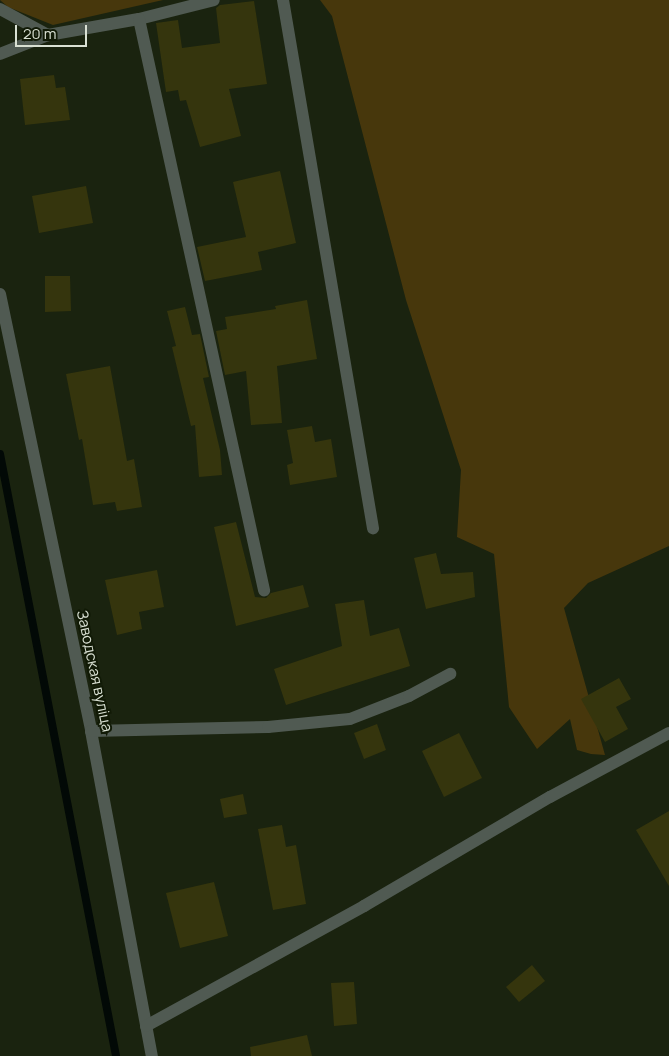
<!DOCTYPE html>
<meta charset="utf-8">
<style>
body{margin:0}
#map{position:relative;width:669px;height:1056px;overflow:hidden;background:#1a230f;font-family:Manrope,sans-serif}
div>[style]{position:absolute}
.green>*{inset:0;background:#47370c}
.stream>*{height:8px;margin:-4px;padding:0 4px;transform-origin:4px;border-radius:4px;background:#020906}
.building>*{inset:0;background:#35350d}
.minor>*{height:12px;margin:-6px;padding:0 6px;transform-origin:6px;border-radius:6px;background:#505a52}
span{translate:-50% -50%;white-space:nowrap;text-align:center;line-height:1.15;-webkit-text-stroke:4px #111a06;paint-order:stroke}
.street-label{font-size:15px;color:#d9e0d3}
.scale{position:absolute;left:15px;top:25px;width:72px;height:22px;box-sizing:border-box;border:2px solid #d9e0d3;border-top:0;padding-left:6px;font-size:15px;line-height:18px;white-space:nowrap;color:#d9e0d3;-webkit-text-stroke:4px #111a06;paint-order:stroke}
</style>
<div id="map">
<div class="green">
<i style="clip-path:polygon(0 0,163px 0,53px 25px,8px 7px)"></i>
<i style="clip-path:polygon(320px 0,669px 0,669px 546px,588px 583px,564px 608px,605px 755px,591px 754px,577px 750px,570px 719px,537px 749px,509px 707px,494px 554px,457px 537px,461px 470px,406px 300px,332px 16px)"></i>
</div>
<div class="stream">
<i style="left:0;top:454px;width:613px;rotate:79.09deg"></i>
</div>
<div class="building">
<i style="clip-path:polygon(254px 1px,267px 84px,229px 89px,241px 136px,200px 147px,186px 100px,180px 101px,178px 90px,166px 92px,156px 23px,178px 20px,182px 48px,220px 43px,216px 8px,220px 5px)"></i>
<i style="clip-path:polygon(54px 75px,56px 88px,65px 87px,70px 120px,25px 125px,20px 79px)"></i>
<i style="clip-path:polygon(280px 171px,296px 243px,258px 252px,262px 270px,205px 281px,197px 247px,246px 237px,233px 182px)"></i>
<i style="clip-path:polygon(86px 186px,93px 223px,39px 233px,32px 196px)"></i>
<i style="clip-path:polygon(45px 276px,70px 276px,71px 311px,45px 312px)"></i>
<i style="clip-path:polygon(307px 300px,317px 359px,277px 366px,282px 423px,251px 425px,246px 371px,225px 375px,216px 331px,227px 329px,225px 317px,276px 309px,275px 306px)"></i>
<i style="clip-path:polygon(185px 307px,192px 335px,200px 334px,209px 377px,203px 378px,220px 450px,222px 475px,199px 477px,195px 425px,191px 426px,172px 347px,176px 346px,167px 311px)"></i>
<i style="clip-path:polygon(110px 366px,127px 461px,134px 459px,142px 507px,117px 511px,115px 502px,93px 505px,82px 439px,79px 440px,66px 374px)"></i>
<i style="clip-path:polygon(312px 426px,315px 442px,331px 439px,337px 477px,290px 485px,287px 465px,293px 463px,287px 430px)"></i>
<i style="clip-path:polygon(236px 522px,255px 597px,266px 598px,271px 593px,303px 585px,309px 607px,236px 626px,214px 527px)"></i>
<i style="clip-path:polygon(436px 553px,441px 574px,473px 572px,475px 597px,426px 609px,414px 558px)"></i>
<i style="clip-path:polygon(157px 570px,164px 607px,139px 612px,142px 629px,117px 635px,105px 580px)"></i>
<i style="clip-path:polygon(364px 600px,370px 636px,399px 628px,410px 666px,286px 705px,274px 669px,342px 646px,335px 604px)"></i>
<i style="clip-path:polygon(619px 678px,631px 699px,616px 707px,628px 729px,605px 742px,581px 699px)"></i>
<i style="clip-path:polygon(377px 724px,386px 750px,364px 759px,354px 733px)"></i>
<i style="clip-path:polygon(459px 733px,482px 778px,444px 797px,422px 751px)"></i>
<i style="clip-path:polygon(243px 794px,247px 814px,224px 818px,220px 799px)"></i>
<i style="clip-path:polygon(669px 811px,669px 886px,636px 830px)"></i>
<i style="clip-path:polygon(282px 825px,286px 847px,296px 845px,306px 904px,273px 910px,258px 829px)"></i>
<i style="clip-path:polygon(214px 882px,228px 936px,180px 948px,166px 893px)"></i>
<i style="clip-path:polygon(532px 965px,545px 981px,519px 1002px,506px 987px)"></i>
<i style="clip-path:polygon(354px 982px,357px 1024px,334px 1026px,331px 983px)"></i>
<i style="clip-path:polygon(307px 1035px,312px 1056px,251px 1056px,250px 1047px)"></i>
</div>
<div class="minor">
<i style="left:283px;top:0;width:536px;rotate:80.33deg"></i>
<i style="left:0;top:9px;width:55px;rotate:28.4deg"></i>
<i style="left:139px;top:19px;width:77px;rotate:-14.2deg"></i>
<i style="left:0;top:54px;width:52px;rotate:-21.6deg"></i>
<i style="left:48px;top:35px;width:92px;rotate:-10deg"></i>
<i style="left:139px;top:19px;width:585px;rotate:77.65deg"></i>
<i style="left:0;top:294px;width:446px;rotate:78.2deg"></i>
<i style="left:91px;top:731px;width:331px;rotate:79.4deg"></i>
<i style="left:91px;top:731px;width:177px;rotate:-1.3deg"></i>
<i style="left:268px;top:727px;width:82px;rotate:-5.6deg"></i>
<i style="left:350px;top:719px;width:63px;rotate:-21.3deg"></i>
<i style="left:409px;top:696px;width:47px;rotate:-28.2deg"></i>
<i style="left:146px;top:1026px;width:249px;rotate:-28.8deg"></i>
<i style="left:364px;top:906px;width:216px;rotate:-30.4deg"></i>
<i style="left:550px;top:797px;width:135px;rotate:-28.3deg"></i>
</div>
<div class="street-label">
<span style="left:95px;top:671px;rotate:78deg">Заводская вуліца</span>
</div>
<div class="scale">20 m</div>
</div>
